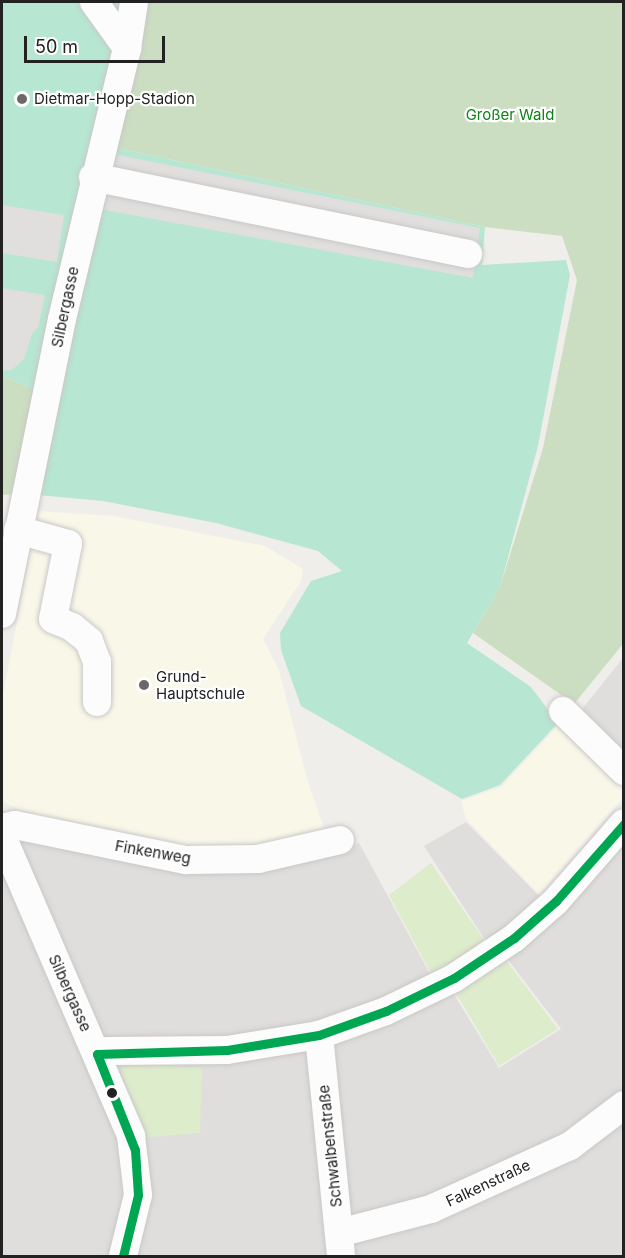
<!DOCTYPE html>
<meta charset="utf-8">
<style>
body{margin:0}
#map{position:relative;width:625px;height:1258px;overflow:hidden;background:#f0eeeb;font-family:Inter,sans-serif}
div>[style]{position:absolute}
.residential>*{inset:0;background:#dfdedc}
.education>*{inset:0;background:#f8f7e8}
.grass>*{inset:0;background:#ddeccb}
.forest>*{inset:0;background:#cbdec1}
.pitch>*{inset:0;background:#b7e6d2}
.parking>*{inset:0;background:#e0dfde}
.roads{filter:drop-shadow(0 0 2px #c9c8c7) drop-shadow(0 0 2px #c9c8c7)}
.minor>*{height:28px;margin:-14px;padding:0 14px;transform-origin:14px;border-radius:14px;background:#fdfcfc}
.bus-1>*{height:9px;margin:-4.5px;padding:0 4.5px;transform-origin:4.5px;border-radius:4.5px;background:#00a651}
.dots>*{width:16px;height:16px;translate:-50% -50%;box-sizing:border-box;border:3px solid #fff;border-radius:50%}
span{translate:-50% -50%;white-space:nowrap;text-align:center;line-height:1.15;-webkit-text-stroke:4.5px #fff;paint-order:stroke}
.poi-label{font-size:15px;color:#222}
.left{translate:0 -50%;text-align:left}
.park-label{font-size:15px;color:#0c8416}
.street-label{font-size:15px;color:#222}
.frame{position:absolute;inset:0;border:3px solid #222;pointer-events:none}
.scale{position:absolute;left:24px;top:36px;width:141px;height:27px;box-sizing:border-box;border:3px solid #222;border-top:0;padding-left:8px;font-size:18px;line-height:21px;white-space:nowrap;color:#222;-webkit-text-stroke:4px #fff;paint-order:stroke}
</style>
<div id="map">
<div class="residential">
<i style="clip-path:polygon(623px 658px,623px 750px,582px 709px)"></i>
<i style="clip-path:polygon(466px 822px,556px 913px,623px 843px,623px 1256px,2px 1256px,2px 849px,41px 835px,250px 868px,359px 843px,442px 996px,452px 991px,499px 1068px,561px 1029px,492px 939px,487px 943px,424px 846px)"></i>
</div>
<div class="education">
<i style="clip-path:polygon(38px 511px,114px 516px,265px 546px,303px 569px,301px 581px,263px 639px,279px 670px,307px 779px,327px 837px,211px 852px,135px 842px,18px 810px,2px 800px,2px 700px)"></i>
<i style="clip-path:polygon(560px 724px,623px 788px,623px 798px,539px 894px,466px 819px,461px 801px,501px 787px)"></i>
</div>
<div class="grass">
<i style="clip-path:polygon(431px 863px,486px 943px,432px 975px,389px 895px)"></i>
<i style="clip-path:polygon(505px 959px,558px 1029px,499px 1066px,454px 990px)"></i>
<i style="clip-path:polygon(133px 1063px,202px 1068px,200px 1133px,140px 1138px,121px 1084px,122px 1069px)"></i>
</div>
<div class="forest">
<i style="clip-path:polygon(125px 2px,623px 2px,623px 644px,574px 704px,473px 633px,500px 587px,543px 448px,577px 280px,562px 236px,485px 227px,112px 147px)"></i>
<i style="clip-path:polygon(2px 375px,34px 390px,16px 494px,2px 495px)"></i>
</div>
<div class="pitch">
<i style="clip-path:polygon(2px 2px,125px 2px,112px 147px,485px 227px,482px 265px,566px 260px,570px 275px,538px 446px,500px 587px,467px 643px,531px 687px,558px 723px,500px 785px,462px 799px,301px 706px,281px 650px,280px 633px,311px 581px,342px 571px,318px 551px,216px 523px,103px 501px,38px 495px,34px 390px,2px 375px)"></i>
</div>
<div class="parking">
<i style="clip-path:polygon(109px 153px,480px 228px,473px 278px,99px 209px)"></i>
<i style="clip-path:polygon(2px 205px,64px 215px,57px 262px,2px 253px)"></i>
<i style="clip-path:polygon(2px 288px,45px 295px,38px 327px,32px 334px,24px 359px,12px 370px,2px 371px)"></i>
</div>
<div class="roads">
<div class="minor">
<i style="left:94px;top:2px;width:57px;rotate:54.3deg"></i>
<i style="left:93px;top:177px;width:383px;rotate:11.6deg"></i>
<i style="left:18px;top:530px;width:52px;rotate:15.6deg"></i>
<i style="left:68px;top:544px;width:76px;rotate:101.3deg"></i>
<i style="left:53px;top:619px;width:21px;rotate:23deg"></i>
<i style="left:72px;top:627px;width:22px;rotate:39deg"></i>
<i style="left:89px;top:641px;width:22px;rotate:69deg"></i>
<i style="left:97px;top:662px;width:40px;rotate:90deg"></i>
<i style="left:2px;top:614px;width:301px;rotate:-78.5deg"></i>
<i style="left:62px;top:319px;width:279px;rotate:-76.5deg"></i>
<i style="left:127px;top:48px;width:47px;rotate:-81.3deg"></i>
<i style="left:563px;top:711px;width:86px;rotate:44.5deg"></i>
<i style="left:2px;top:828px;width:13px;rotate:-13deg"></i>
<i style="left:15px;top:825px;width:175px;rotate:11.6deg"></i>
<i style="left:186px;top:860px;width:72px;rotate:-0.8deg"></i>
<i style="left:258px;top:859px;width:84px;rotate:-13deg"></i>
<i style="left:2px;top:836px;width:327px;rotate:66.7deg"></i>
<i style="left:131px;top:1136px;width:59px;rotate:83.2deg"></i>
<i style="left:138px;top:1195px;width:63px;rotate:103.8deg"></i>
<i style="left:319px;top:1035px;width:222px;rotate:84.3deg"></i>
<i style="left:97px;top:1054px;width:11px;rotate:-15deg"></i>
<i style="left:108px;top:1051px;width:119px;rotate:-0.5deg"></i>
<i style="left:227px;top:1050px;width:93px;rotate:-9.3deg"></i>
<i style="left:319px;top:1035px;width:71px;rotate:-19.7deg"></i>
<i style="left:386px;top:1011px;width:76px;rotate:-25.9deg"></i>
<i style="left:454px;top:978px;width:72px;rotate:-33.7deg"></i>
<i style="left:514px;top:938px;width:56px;rotate:-41.4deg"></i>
<i style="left:556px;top:901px;width:103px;rotate:-48.9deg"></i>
<i style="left:339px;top:1233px;width:95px;rotate:-14.6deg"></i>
<i style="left:431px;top:1209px;width:153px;rotate:-24.4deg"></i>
<i style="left:570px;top:1146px;width:68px;rotate:-37.2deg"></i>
</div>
</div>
<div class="bus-1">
<i style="left:97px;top:1054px;width:130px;rotate:-1.8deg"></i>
<i style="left:227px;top:1050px;width:93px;rotate:-9.3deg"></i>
<i style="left:319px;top:1035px;width:71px;rotate:-19.7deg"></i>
<i style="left:386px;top:1011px;width:76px;rotate:-25.9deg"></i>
<i style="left:454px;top:978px;width:72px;rotate:-33.7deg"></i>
<i style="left:514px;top:938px;width:56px;rotate:-41.4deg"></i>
<i style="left:556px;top:901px;width:103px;rotate:-48.6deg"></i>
<i style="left:97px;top:1054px;width:103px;rotate:68.4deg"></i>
<i style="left:135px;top:1150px;width:45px;rotate:86.2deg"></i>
<i style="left:138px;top:1195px;width:63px;rotate:103.8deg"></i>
</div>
<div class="dots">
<i style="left:22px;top:99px;background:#6a6968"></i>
<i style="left:144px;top:685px;background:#6a6968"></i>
<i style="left:112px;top:1093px;background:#222"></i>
</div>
<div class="poi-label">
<span class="left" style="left:34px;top:99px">Dietmar-Hopp-Stadion</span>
<span class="left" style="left:156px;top:685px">Grund-<br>Hauptschule</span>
</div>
<div class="park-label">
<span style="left:510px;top:115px">Großer Wald</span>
</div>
<div class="street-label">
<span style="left:65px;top:307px;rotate:-78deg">Silbergasse</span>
<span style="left:153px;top:852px;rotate:10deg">Finkenweg</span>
<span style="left:70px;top:993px;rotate:66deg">Silbergasse</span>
<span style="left:330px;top:1146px;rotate:-96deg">Schwalbenstraße</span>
<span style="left:488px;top:1183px;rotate:-25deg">Falkenstraße</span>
</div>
<div class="frame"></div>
<div class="scale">50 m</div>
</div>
